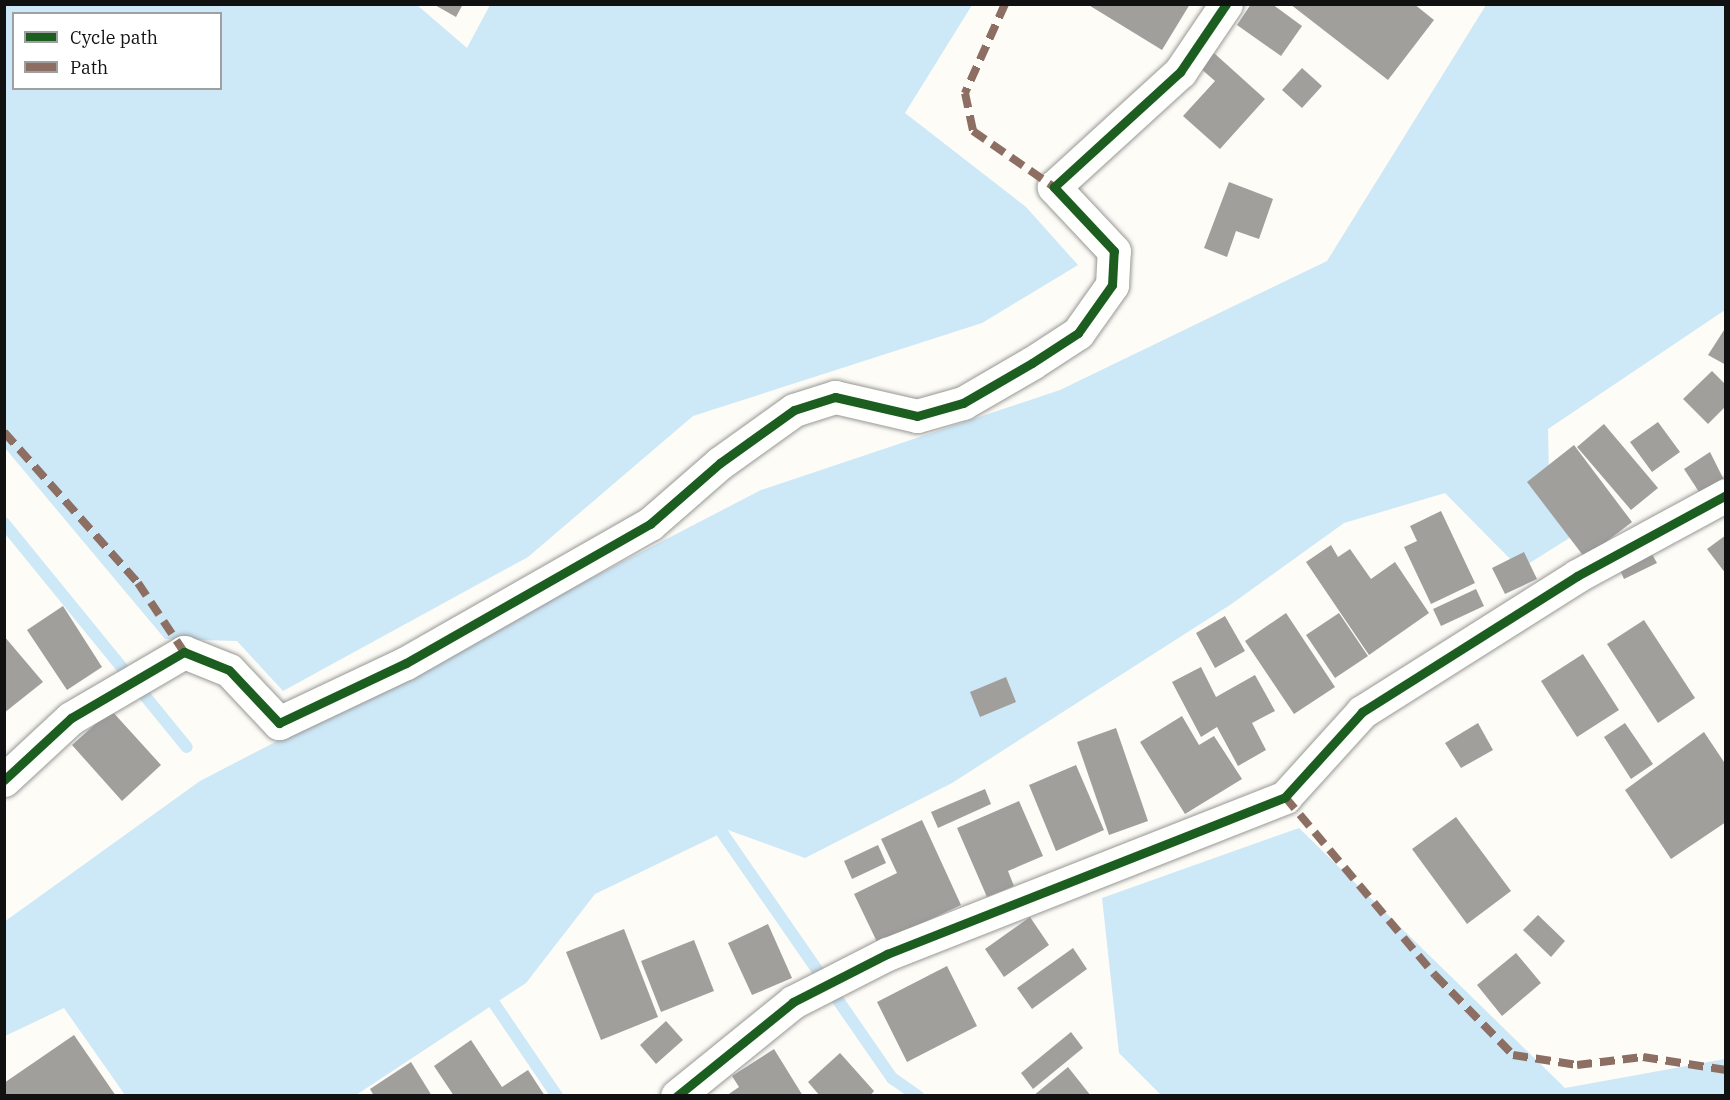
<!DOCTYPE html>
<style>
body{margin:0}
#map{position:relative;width:1730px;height:1100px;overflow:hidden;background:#fdfcf7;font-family:"IBM Plex Serif",serif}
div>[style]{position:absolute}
.water>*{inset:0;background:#cde8f7}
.stream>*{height:12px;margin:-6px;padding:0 6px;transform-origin:6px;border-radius:6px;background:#cde8f7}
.building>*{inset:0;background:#a19f9c}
.roads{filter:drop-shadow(0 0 2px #979795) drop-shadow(0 0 2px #979795)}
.street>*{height:33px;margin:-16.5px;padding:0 16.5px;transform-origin:16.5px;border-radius:16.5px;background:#fffffe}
.quiet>*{height:8px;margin-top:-4px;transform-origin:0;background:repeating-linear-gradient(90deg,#8d6e63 0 15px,transparent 0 23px)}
.cycleway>*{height:9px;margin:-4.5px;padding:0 4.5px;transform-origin:4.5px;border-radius:4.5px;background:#1b5e20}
span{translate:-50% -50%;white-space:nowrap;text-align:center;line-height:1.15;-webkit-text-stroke:6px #fff;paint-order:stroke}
.frame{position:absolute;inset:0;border:6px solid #111;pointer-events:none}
.legend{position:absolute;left:12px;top:12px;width:210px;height:78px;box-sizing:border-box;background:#fff;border:2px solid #a0a0a0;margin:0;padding:8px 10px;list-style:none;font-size:18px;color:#111}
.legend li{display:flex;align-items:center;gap:12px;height:30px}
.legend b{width:30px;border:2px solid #a0a0a0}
</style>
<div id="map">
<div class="water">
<i style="clip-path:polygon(evenodd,4px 5px,417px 5px,467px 48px,490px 5px,972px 5px,905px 113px,1026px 207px,1078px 265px,982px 323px,693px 416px,528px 557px,283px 691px,237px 641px,165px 639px,5px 448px,4px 5px,14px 14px,220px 14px,220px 88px,14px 88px,14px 14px)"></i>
<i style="clip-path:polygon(1486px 5px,1725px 5px,1725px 310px,1548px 429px,1549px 474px,1579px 532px,1520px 569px,1445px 493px,1344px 523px,1230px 605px,952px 783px,805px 858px,728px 830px,595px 894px,526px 983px,356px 1095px,125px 1095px,64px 1008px,5px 1036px,4px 922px,200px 781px,761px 490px,1060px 390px,1327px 261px)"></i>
<i style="clip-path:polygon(1299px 828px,1565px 1088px,1725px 1059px,1725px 1095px,1161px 1095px,1119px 1053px,1102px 898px)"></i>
</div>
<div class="stream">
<i style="left:4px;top:523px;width:289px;rotate:50.8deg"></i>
<i style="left:714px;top:821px;width:313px;rotate:55.3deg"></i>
<i style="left:892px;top:1078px;width:32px;rotate:35deg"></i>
<i style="left:485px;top:990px;width:128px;rotate:55.8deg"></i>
</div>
<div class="building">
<i style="clip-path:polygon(433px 4px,463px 4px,456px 17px)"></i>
<i style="clip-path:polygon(1087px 4px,1190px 4px,1162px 50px)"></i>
<i style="clip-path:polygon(1251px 4px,1272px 4px,1302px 26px,1281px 56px,1237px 25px)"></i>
<i style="clip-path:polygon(1290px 4px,1414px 4px,1434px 20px,1388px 80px)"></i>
<i style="clip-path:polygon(1214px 53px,1265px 99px,1220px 149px,1183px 116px,1215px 81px,1200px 68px)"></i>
<i style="clip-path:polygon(1302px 68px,1322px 86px,1302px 108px,1282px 90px)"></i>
<i style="clip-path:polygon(1229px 182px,1273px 199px,1259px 239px,1236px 231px,1227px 257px,1204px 248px)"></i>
<i style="clip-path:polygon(1726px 327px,1726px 365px,1708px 355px)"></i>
<i style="clip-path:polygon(1712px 371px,1726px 385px,1726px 406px,1708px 424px,1683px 399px)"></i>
<i style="clip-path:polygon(1658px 422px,1680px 452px,1652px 472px,1630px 442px)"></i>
<i style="clip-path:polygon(1604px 424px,1658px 488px,1631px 510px,1577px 447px)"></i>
<i style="clip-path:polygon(1574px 445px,1632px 522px,1585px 558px,1527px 482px)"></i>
<i style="clip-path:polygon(1710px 452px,1726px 484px,1703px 498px,1684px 469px)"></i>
<i style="clip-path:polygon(1441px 511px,1475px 583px,1431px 604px,1404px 547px,1417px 541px,1410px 526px)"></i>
<i style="clip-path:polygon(1726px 535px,1726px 574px,1707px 549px)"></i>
<i style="clip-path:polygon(1331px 545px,1338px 557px,1350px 549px,1371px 579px,1395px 562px,1429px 613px,1369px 655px,1306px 562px)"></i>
<i style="clip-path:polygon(1649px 549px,1657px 563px,1624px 579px,1617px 564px)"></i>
<i style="clip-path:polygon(1524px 552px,1537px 579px,1505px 594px,1492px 568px)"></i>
<i style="clip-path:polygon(1476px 589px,1484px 606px,1441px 626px,1433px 609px)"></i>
<i style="clip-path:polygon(63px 606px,102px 667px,67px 690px,27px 630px)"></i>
<i style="clip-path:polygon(1286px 613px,1335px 687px,1294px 714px,1245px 641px)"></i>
<i style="clip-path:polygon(1339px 613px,1368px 656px,1335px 678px,1306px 635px)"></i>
<i style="clip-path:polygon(1225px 616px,1245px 651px,1215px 668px,1196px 633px)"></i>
<i style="clip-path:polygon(1644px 620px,1695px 698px,1658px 723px,1607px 644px)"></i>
<i style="clip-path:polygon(4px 636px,43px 682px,4px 713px)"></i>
<i style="clip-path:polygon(1583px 654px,1619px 710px,1577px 737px,1541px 681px)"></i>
<i style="clip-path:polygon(1201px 667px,1216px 697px,1255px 675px,1275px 711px,1252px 723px,1266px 750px,1238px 766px,1217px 727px,1201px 737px,1172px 682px)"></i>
<i style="clip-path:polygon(1006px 677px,1016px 702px,980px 717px,970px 692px)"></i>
<i style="clip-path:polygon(111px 710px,161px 765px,122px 801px,72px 745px)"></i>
<i style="clip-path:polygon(1182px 716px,1199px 745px,1214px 736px,1242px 779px,1185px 814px,1140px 742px)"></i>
<i style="clip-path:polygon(1478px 723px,1493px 750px,1461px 768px,1445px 743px)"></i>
<i style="clip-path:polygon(1625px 723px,1653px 764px,1631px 779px,1604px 737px)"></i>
<i style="clip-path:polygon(1116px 728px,1148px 821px,1109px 835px,1077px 742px)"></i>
<i style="clip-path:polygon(1704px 732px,1726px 765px,1726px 822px,1671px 859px,1625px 790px)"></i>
<i style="clip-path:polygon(1076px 765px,1104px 830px,1056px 851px,1029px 785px)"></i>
<i style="clip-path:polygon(985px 789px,991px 804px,938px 828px,931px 812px)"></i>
<i style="clip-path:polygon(1019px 801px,1043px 856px,1008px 871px,1014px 886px,987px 897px,957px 828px)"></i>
<i style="clip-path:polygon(1456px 817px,1511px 891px,1467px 924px,1412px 849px)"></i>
<i style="clip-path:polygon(922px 820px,961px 905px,878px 944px,854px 894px,897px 873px,881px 839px)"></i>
<i style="clip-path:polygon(878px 845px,886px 863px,852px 879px,844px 861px)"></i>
<i style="clip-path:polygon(1538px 915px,1565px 941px,1551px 957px,1523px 930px)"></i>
<i style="clip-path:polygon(1030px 917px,1049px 945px,1004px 977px,985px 949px)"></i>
<i style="clip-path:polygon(768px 924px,792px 978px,752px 995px,728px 943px)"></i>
<i style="clip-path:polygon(624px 929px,658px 1017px,601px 1040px,566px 952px)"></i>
<i style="clip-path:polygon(694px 940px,714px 991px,661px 1012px,641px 961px)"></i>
<i style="clip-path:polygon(1073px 948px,1087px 969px,1032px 1009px,1017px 988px)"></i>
<i style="clip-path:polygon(1516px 953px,1541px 983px,1502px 1016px,1477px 985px)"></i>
<i style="clip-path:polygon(947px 966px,977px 1026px,907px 1062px,877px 1002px)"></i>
<i style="clip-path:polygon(666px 1021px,683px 1040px,656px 1064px,640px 1045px)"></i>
<i style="clip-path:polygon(1071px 1032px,1083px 1048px,1033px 1089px,1021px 1073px)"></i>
<i style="clip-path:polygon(74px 1035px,116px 1096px,4px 1096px,4px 1083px)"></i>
<i style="clip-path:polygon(471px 1040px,502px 1087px,528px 1070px,545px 1096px,454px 1096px,434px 1066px)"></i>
<i style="clip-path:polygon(774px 1049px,803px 1096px,726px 1096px,739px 1087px,732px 1076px)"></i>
<i style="clip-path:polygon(840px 1053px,874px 1091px,870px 1096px,820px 1096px,808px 1082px)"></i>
<i style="clip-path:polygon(411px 1062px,432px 1096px,374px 1096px,370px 1089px)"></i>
<i style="clip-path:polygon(1068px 1067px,1091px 1096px,1033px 1096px)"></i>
</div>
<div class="roads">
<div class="street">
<i style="left:4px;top:780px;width:91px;rotate:-42.8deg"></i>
<i style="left:71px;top:718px;width:131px;rotate:-30.3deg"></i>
<i style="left:184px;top:652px;width:48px;rotate:21.8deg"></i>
<i style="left:229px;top:670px;width:73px;rotate:46.7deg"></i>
<i style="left:279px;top:723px;width:140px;rotate:-25.3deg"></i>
<i style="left:406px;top:663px;width:281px;rotate:-29.7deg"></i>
<i style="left:650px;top:524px;width:93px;rotate:-41.1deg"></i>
<i style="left:720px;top:463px;width:91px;rotate:-35.6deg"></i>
<i style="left:794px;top:410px;width:43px;rotate:-17.6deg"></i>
<i style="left:835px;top:397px;width:84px;rotate:13deg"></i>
<i style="left:917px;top:416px;width:48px;rotate:-15.8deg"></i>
<i style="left:963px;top:403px;width:80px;rotate:-30.1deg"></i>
<i style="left:1032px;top:363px;width:55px;rotate:-33.1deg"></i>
<i style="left:1078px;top:333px;width:59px;rotate:-54.7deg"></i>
<i style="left:1112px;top:285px;width:34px;rotate:-87deg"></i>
<i style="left:1114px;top:251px;width:88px;rotate:-133.2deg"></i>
<i style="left:1054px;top:187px;width:171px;rotate:-42.4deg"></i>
<i style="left:1180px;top:72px;width:82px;rotate:-55.9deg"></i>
<i style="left:677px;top:1096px;width:149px;rotate:-39deg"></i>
<i style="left:793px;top:1002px;width:106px;rotate:-27.1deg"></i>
<i style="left:887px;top:954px;width:428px;rotate:-21.5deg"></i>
<i style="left:1285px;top:797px;width:115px;rotate:-47.8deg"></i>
<i style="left:1362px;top:712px;width:254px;rotate:-32.3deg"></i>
<i style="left:1577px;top:576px;width:170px;rotate:-28.5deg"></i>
</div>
</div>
<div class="quiet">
<i style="left:1005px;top:4px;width:98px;rotate:114.2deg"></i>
<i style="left:965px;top:93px;width:39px;rotate:78deg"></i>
<i style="left:973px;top:131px;width:98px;rotate:34.7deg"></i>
<i style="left:4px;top:432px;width:202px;rotate:48.4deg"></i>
<i style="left:138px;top:583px;width:83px;rotate:56.3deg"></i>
<i style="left:1285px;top:797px;width:233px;rotate:49.9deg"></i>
<i style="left:1435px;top:975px;width:112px;rotate:45.7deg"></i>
<i style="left:1513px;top:1055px;width:65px;rotate:8.9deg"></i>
<i style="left:1577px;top:1065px;width:66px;rotate:-6.9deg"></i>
<i style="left:1643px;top:1057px;width:84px;rotate:8.9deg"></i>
</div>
<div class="cycleway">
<i style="left:4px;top:780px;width:91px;rotate:-42.8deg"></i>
<i style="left:71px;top:718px;width:131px;rotate:-30.3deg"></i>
<i style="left:184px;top:652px;width:48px;rotate:21.8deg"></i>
<i style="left:229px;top:670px;width:73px;rotate:46.7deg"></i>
<i style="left:279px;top:723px;width:140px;rotate:-25.3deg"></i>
<i style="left:406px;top:663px;width:281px;rotate:-29.7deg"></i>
<i style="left:650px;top:524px;width:93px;rotate:-41.1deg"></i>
<i style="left:720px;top:463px;width:91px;rotate:-35.6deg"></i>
<i style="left:794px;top:410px;width:43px;rotate:-17.6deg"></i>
<i style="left:835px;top:397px;width:84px;rotate:13deg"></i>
<i style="left:917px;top:416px;width:48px;rotate:-15.8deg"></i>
<i style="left:963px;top:403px;width:80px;rotate:-30.1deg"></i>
<i style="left:1032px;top:363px;width:55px;rotate:-33.1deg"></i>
<i style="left:1078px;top:333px;width:59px;rotate:-54.7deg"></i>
<i style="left:1112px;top:285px;width:34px;rotate:-87deg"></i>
<i style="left:1114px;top:251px;width:88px;rotate:-133.2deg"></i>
<i style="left:1054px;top:187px;width:171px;rotate:-42.4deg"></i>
<i style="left:1180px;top:72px;width:82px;rotate:-55.9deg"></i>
<i style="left:677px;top:1096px;width:149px;rotate:-39deg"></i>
<i style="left:793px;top:1002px;width:106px;rotate:-27.1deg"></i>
<i style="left:887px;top:954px;width:428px;rotate:-21.5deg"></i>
<i style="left:1285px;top:797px;width:115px;rotate:-47.8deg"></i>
<i style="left:1362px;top:712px;width:254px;rotate:-32.3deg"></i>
<i style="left:1577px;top:576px;width:170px;rotate:-28.5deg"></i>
</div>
<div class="frame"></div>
<ul class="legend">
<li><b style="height:8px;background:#1b5e20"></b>Cycle path</li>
<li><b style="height:8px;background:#8d6e63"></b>Path</li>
</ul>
</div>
